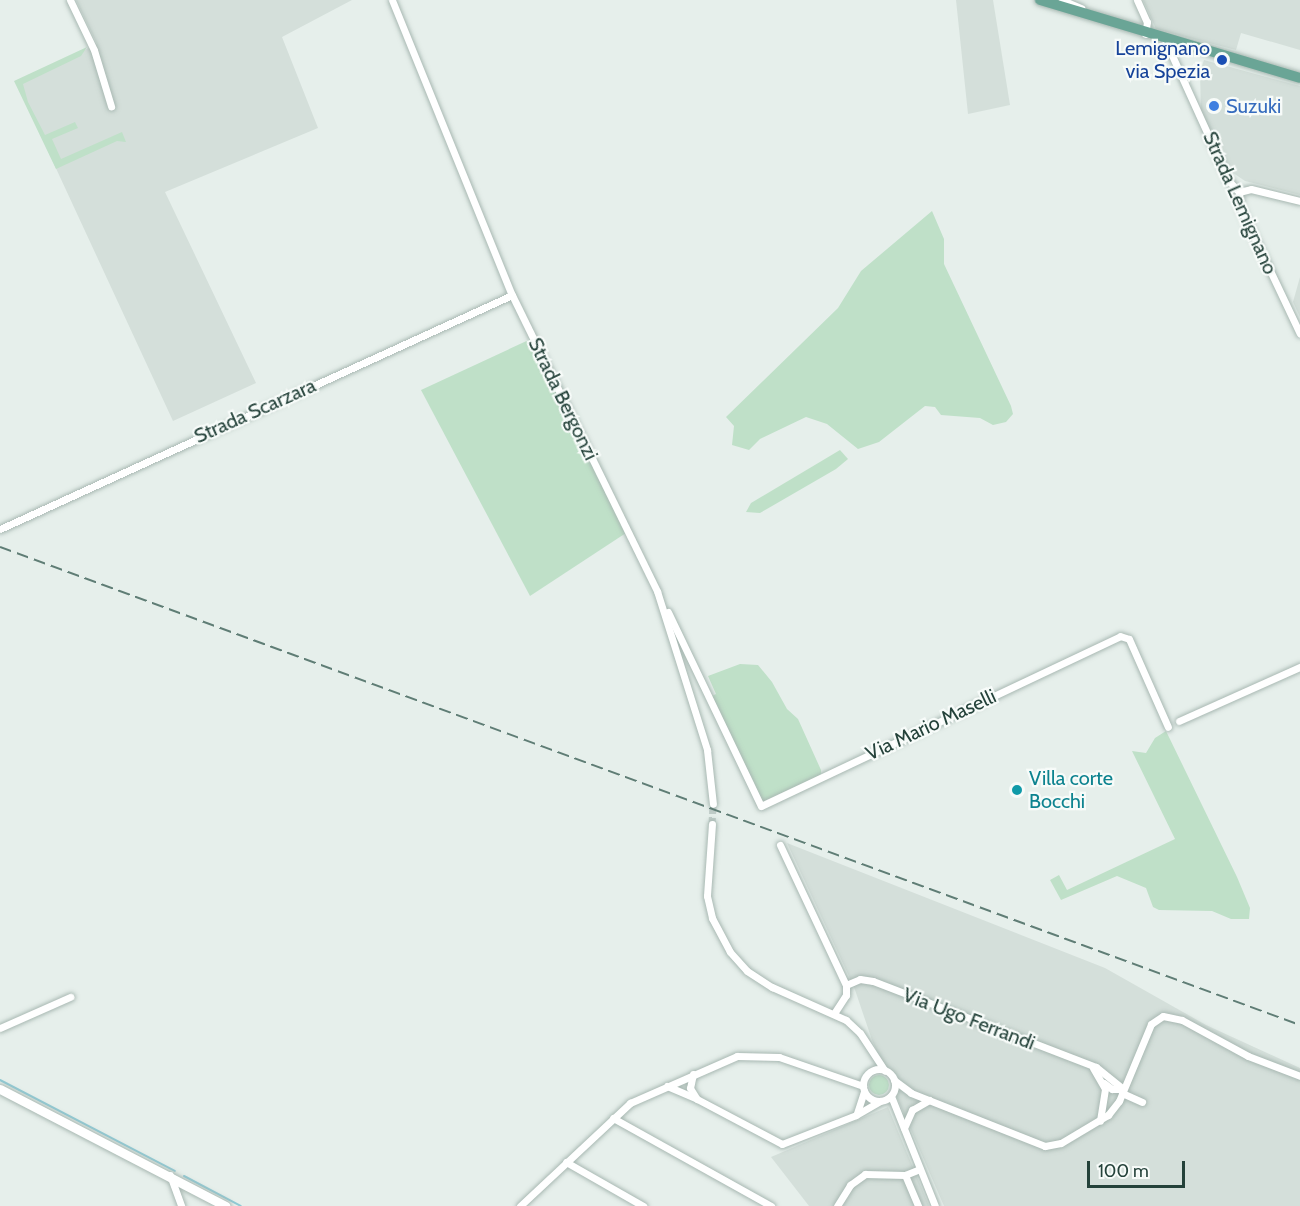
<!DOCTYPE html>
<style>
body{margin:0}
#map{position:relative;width:1300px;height:1206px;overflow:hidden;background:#e6efeb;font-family:Cabin,sans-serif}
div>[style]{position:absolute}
.built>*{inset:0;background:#d4dfda}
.green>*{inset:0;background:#bfe0c8}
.round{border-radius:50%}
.stream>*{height:2px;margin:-1px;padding:0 1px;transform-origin:1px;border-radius:1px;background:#8ec9d4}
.street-tunnel>*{height:7px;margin-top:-3.5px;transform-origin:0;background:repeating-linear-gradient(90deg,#bfccc8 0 7px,transparent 0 10.5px)}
.roads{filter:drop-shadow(0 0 2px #a8b8b2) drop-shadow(0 0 2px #a8b8b2)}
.street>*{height:7px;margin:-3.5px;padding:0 3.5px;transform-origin:3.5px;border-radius:3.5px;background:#fff}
.street>.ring{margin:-3.5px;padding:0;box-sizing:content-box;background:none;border:7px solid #fff;border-radius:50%}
.secondary>*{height:9px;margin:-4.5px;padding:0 4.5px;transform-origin:4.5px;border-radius:4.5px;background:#fff}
.primary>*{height:10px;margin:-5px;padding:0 5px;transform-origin:5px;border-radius:5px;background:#6aa596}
.rail>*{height:2px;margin-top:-1px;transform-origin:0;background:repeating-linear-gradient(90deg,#5f7d75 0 12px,transparent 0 18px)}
.dots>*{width:16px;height:16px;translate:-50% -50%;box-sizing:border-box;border:3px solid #f7fbf9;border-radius:50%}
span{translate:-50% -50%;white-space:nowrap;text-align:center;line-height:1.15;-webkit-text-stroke:4.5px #f7fbf9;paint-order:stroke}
.transit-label{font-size:20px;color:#164399}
.right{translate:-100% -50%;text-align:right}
.shop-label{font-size:20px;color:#366cbe}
.left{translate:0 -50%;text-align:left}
.street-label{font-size:20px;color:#24423a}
.culture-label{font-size:20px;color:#0d838f}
.scale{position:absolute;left:1087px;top:1161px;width:98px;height:27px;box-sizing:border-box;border:3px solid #24423a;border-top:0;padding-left:8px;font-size:18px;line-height:21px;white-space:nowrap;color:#24423a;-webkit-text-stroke:4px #f7fbf9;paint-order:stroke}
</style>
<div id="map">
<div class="built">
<i style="clip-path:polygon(76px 0,352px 0,282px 37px,318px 128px,165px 192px,256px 383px,173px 421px,16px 82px,97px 44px)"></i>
<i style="clip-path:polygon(956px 0,993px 0,1010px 105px,968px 114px)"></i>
<i style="clip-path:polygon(1143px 0,1300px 0,1300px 50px,1241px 33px,1236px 50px,1156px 29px)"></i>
<i style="clip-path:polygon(1204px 60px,1300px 86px,1300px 195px,1245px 181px,1229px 170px,1201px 112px,1200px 72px)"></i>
<i style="clip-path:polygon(1300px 277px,1300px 317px,1293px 302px)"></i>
<i style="clip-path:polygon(787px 843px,1105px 968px,1206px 1025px,1300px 1068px,1300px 1206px,944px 1206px,872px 1040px,854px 987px)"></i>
<i style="clip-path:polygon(888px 1107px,929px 1206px,809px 1206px,771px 1157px)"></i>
</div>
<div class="green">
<i style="clip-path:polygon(87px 47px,81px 56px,23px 84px,28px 102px,45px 135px,75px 122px,78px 128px,52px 139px,61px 159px,122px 132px,126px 142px,117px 141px,56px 169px,14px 81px)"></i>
<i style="clip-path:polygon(932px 211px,944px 239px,944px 264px,1011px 406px,1013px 414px,1006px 422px,993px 425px,980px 418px,941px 415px,935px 407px,925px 406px,879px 442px,858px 449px,827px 424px,806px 417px,760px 439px,749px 450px,732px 445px,734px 426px,726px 417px,838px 308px,861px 271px)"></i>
<i style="clip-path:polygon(533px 338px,629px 531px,530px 596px,421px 390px)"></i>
<i style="clip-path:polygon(840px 450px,848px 459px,836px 469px,760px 513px,746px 512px,751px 503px)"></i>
<i style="clip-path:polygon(740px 664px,758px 665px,772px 682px,787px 709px,798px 719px,821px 770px,821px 775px,762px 802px,712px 696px,716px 694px,708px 676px)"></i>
<i style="clip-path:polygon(1166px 731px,1237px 877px,1250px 908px,1249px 919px,1231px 919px,1212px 911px,1159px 910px,1153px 907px,1146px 888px,1117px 876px,1061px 900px,1050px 880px,1059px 875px,1067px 890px,1175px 839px,1132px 751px,1146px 753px,1155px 738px)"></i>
<i class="round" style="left:869px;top:1075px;width:20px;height:20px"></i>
</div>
<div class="stream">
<i style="left:0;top:1080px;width:197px;rotate:27.5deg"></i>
<i style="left:184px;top:1176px;width:64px;rotate:27.8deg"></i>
</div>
<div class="street-tunnel">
<i style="left:712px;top:824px;width:20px;rotate:-87deg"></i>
</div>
<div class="roads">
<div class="street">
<i style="left:70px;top:0;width:55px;rotate:64.4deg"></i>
<i style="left:94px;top:50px;width:59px;rotate:73.1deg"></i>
<i style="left:392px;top:0;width:318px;rotate:67.9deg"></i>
<i style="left:512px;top:295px;width:330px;rotate:63.9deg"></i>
<i style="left:657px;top:591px;width:167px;rotate:72.5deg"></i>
<i style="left:707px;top:750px;width:54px;rotate:83.7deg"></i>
<i style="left:1062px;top:0;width:21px;rotate:23deg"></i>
<i style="left:1137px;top:0;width:24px;rotate:66deg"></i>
<i style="left:1147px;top:22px;width:12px;rotate:99deg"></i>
<i style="left:1165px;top:40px;width:155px;rotate:65.6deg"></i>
<i style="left:1229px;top:181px;width:15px;rotate:48deg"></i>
<i style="left:1239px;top:192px;width:15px;rotate:86deg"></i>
<i style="left:1240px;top:207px;width:140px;rotate:64.7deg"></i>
<i style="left:1239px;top:192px;width:12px;rotate:-14deg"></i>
<i style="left:1251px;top:189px;width:50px;rotate:13.8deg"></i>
<i style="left:0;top:529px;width:563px;rotate:-24.56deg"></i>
<i style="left:668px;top:612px;width:215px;rotate:64.4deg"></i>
<i style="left:761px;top:806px;width:397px;rotate:-25.3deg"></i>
<i style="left:1120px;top:636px;width:9px;rotate:18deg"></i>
<i style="left:1129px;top:639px;width:96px;rotate:66.1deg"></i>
<i style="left:1179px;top:721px;width:133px;rotate:-24.1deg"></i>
<i style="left:712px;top:824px;width:72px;rotate:94deg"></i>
<i style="left:707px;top:896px;width:23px;rotate:77deg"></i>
<i style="left:712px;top:918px;width:38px;rotate:62deg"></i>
<i style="left:730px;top:952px;width:25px;rotate:48deg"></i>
<i style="left:747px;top:971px;width:30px;rotate:33deg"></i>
<i style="left:772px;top:987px;width:81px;rotate:24deg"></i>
<i style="left:846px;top:1020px;width:19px;rotate:43deg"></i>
<i style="left:860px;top:1033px;width:45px;rotate:56.7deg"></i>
<i style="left:780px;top:845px;width:155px;rotate:64.8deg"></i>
<i style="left:846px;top:985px;width:10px;rotate:90deg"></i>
<i style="left:846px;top:995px;width:20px;rotate:123deg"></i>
<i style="left:846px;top:985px;width:15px;rotate:-23deg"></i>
<i style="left:860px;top:979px;width:13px;rotate:9deg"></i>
<i style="left:873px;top:981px;width:239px;rotate:21.1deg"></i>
<i style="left:1096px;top:1067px;width:35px;rotate:39deg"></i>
<i style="left:0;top:1028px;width:77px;rotate:-23.9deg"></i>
<i style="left:1093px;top:1068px;width:24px;rotate:60deg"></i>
<i style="left:1105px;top:1089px;width:32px;rotate:99deg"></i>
<i class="ring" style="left:863px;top:1069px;width:25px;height:25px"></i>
<i style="left:693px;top:1074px;width:14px;rotate:102deg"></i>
<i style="left:690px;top:1088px;width:13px;rotate:58deg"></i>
<i style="left:697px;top:1099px;width:96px;rotate:27.9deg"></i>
<i style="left:782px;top:1144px;width:79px;rotate:-21.4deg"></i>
<i style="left:856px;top:1115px;width:28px;rotate:-30deg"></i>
<i style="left:894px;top:1080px;width:21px;rotate:37deg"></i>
<i style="left:911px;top:1093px;width:144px;rotate:21.6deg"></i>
<i style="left:1045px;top:1146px;width:16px;rotate:-11deg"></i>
<i style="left:1061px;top:1143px;width:55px;rotate:-30.8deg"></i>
<i style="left:1108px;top:1115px;width:18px;rotate:-52deg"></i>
<i style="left:1119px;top:1101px;width:83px;rotate:-67.4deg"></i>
<i style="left:1151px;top:1024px;width:14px;rotate:-34deg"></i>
<i style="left:1163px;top:1016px;width:19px;rotate:12deg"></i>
<i style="left:1182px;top:1020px;width:75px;rotate:28.6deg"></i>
<i style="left:1248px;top:1056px;width:56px;rotate:21deg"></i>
<i style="left:1104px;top:1083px;width:10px;rotate:37deg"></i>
<i style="left:1112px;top:1089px;width:11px"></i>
<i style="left:667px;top:1086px;width:30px;rotate:23deg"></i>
<i style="left:1122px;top:1093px;width:22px;rotate:24deg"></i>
<i style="left:891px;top:1096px;width:118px;rotate:68.2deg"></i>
<i style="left:857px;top:1113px;width:23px;rotate:-72deg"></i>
<i style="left:613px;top:1118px;width:181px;rotate:29.1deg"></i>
<i style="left:904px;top:1128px;width:20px;rotate:-66deg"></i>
<i style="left:912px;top:1110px;width:20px;rotate:-30deg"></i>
<i style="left:566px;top:1162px;width:89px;rotate:29.7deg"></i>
<i style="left:170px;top:1175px;width:33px;rotate:70deg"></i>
<i style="left:905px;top:1175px;width:34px;rotate:67deg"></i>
<i style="left:520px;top:1206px;width:151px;rotate:-43.1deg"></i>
<i style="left:630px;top:1103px;width:117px;rotate:-23.7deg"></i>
<i style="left:737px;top:1056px;width:42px;rotate:1.4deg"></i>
<i style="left:779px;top:1057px;width:89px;rotate:19deg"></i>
<i style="left:837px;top:1206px;width:25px;rotate:-58deg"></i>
<i style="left:850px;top:1185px;width:19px;rotate:-36deg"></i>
<i style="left:865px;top:1174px;width:40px;rotate:1.4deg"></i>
<i style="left:905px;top:1175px;width:16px;rotate:-22deg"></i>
</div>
<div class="secondary">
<i style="left:0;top:1089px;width:254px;rotate:27.4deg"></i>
</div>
<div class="primary">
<i style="left:1040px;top:0;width:271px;rotate:16.7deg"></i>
</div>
</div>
<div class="rail">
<i style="left:0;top:547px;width:1385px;rotate:20.19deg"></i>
</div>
<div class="dots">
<i style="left:1222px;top:60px;background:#1a4fb4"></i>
<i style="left:1214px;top:106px;background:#3f7fe0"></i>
<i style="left:1017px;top:790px;background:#0f9aa8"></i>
</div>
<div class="transit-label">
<span class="right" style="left:1210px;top:60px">Lemignano<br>via Spezia</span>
</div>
<div class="shop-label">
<span class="left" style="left:1226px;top:106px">Suzuki</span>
</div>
<div class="street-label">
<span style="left:1240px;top:203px;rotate:66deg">Strada Lemignano</span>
<span style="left:563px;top:399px;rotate:64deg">Strada Bergonzi</span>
<span style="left:255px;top:411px;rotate:-24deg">Strada Scarzara</span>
<span style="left:931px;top:725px;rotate:-25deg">Via Mario Maselli</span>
<span style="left:969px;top:1019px;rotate:21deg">Via Ugo Ferrandi</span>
</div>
<div class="culture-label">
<span class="left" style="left:1029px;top:790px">Villa corte<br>Bocchi</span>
</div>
<div class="scale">100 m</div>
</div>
